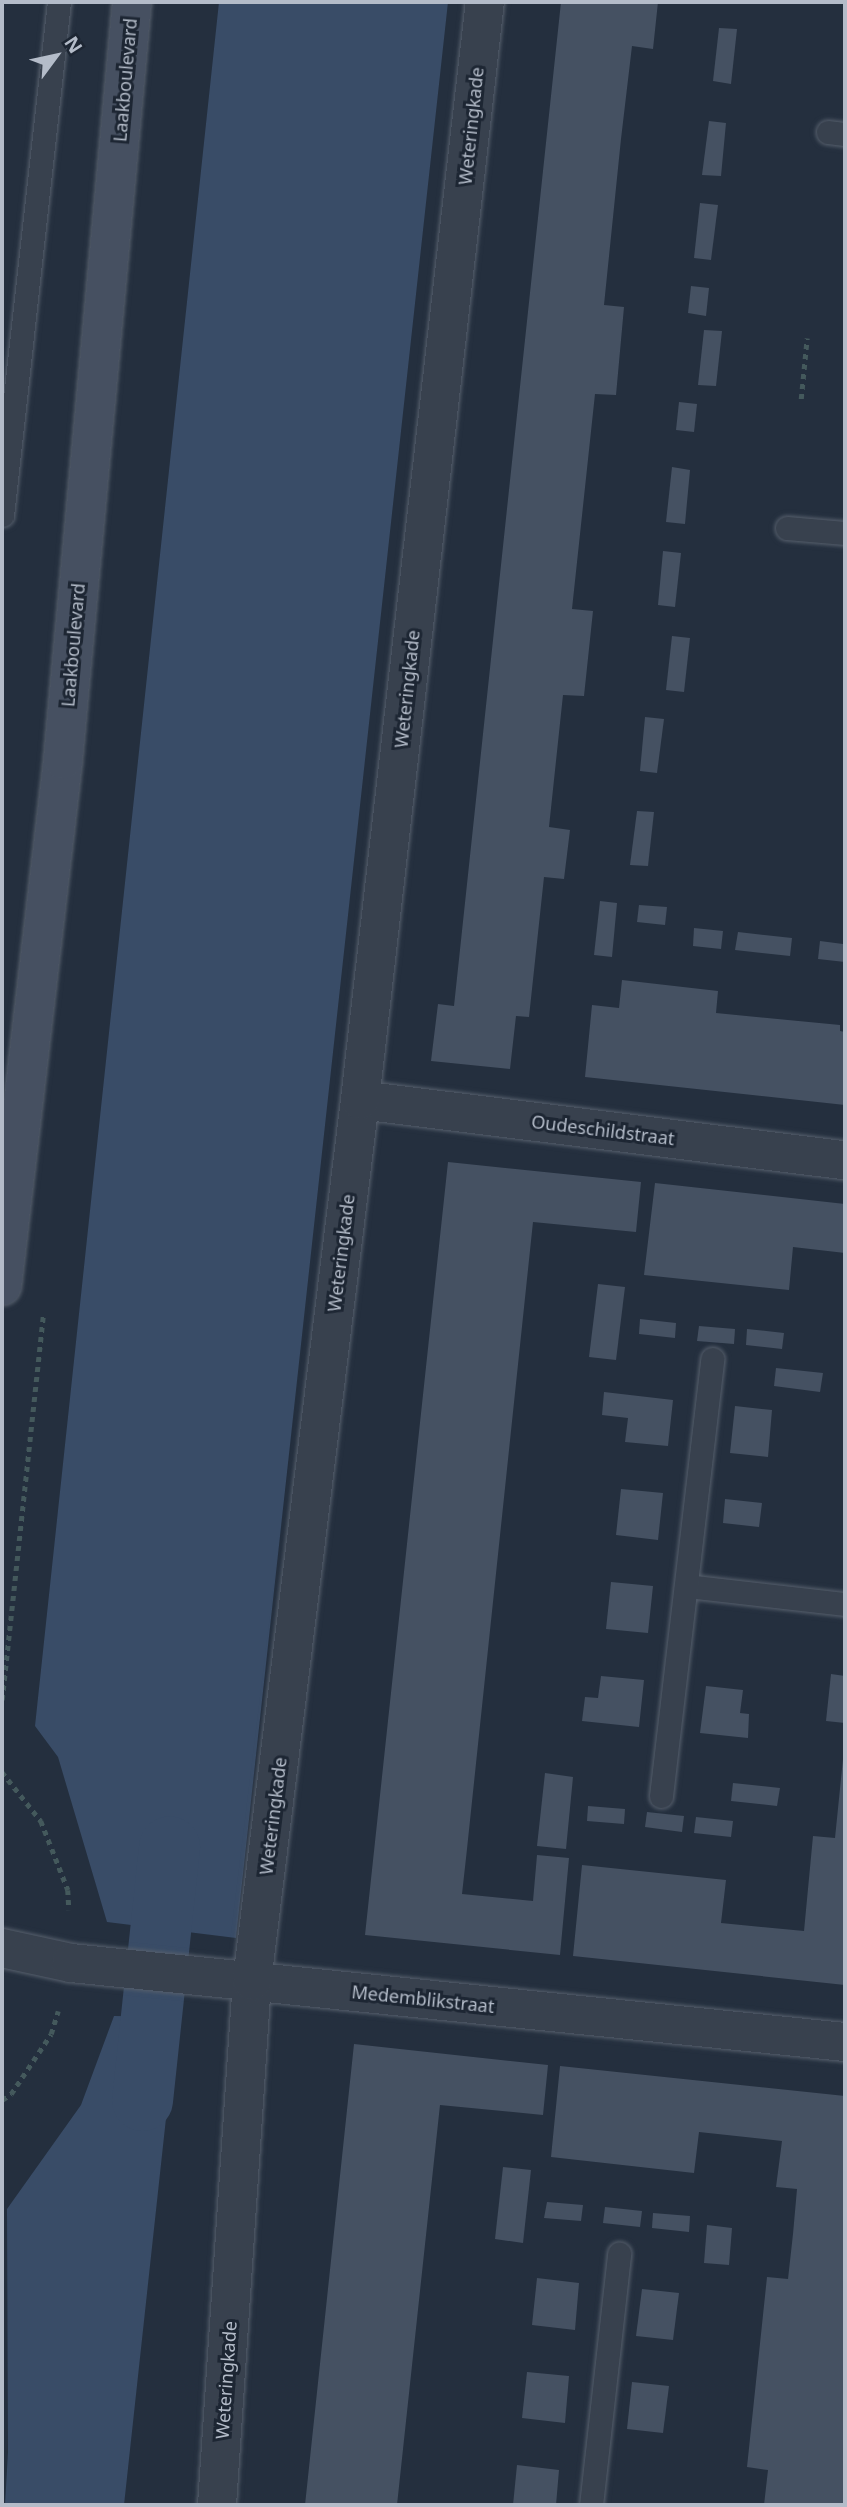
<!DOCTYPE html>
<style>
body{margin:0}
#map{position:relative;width:847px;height:2507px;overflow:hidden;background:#242f3e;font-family:"Noto Sans",sans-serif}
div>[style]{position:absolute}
.water>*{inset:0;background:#394c67}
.canal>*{height:61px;margin:-30.5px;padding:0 30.5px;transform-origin:30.5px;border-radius:30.5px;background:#394c67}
.building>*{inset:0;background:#455162}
.path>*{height:4.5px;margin-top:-2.25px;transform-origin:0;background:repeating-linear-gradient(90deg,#44595c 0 5px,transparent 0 10px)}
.roads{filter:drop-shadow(0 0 2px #565f6c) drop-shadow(0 0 2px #565f6c)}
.service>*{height:23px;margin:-11.5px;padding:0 11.5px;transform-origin:11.5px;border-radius:11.5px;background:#38414e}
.minor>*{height:38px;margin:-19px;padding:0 19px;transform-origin:19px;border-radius:19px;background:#38414e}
.secondary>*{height:38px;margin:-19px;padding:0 19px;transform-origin:19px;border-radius:19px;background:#465061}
span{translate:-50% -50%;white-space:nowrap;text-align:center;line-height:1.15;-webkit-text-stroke:6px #1d2633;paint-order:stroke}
.street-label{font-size:18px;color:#b4bcc9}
.frame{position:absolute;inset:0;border:4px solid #b4bcc9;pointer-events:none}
.north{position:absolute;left:21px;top:21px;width:70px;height:70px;-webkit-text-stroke:5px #1d2633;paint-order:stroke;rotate:57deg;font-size:19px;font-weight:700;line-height:28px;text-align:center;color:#b4bcc9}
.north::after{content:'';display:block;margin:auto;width:24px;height:32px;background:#b4bcc9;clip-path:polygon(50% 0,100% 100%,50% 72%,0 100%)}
</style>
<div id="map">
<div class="water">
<i style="clip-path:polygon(219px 2px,448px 2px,236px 1938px,107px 1922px,58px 1757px,35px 1726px)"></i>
<i style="clip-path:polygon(114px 2016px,177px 2017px,124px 2505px,5px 2505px,8px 2452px,7px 2209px,81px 2105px)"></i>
</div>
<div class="canal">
<i style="left:142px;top:2100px;width:255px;rotate:-83.9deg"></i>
</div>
<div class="building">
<i style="clip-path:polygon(561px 2px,658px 2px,653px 49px,632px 46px,621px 139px,604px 305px,624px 307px,616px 395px,595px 394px,572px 609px,593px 611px,584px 696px,563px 695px,549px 827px,570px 830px,564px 879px,544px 877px,529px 1017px,516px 1016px,510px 1069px,431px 1061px,438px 1004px,454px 1006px)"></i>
<i style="clip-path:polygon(719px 28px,737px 29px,731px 84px,713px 81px)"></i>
<i style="clip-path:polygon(709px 121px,726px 123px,721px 176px,702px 175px)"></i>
<i style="clip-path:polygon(700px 203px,718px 205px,711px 260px,694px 258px)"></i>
<i style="clip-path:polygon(691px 286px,709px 288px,706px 316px,688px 313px)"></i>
<i style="clip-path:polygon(704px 330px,722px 331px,716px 386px,698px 385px)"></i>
<i style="clip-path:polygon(679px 402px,697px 404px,694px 432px,676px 430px)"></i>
<i style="clip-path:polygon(672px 467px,690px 470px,685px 524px,666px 522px)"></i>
<i style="clip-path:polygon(663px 551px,681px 553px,675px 607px,658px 605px)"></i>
<i style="clip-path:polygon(672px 636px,690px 638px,684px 692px,666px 690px)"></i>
<i style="clip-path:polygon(645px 717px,664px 719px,657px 773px,640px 771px)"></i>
<i style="clip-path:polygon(637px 811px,654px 812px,648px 866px,630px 865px)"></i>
<i style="clip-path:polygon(600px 901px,617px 903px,612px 957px,594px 955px)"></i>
<i style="clip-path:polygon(639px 905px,667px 907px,665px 925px,637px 922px)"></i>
<i style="clip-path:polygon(694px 928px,723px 931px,721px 949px,693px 946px)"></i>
<i style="clip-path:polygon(738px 932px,792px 938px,790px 956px,735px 950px)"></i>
<i style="clip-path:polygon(820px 941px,843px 944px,845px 962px,818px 959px)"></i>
<i style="clip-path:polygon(622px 980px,718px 991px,716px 1013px,840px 1025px,840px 1031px,845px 1032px,845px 1105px,585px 1077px,592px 1005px,619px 1008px)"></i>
<i style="clip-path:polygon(448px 1162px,641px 1182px,636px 1232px,533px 1222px,467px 1849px,462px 1894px,533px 1901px,537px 1855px,569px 1858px,560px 1955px,365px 1935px)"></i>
<i style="clip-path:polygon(655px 1183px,845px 1204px,845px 1253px,793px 1247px,789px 1290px,644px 1275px)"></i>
<i style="clip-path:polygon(598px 1284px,625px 1287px,616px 1360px,589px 1357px)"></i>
<i style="clip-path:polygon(640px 1319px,676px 1323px,675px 1338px,639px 1334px)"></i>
<i style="clip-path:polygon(699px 1326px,735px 1329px,734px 1344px,697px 1341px)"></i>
<i style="clip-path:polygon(747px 1329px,784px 1333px,782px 1349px,746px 1345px)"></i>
<i style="clip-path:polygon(776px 1368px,823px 1373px,820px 1392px,774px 1386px)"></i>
<i style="clip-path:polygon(604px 1392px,673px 1400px,668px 1446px,625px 1442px,628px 1418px,602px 1415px)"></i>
<i style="clip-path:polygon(735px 1406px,772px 1410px,768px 1457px,730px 1453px)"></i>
<i style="clip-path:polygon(621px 1489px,663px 1493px,658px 1540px,616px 1535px)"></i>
<i style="clip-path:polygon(725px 1499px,762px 1503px,759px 1527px,723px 1523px)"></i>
<i style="clip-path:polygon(611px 1582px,653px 1586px,648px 1633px,606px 1629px)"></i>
<i style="clip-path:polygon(831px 1674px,845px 1676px,845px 1723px,826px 1721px)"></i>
<i style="clip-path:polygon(601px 1676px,644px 1680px,639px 1727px,582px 1721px,585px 1697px,598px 1698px)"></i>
<i style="clip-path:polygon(706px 1686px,743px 1690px,740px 1713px,749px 1714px,748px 1738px,700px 1733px)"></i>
<i style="clip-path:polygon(843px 1759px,845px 1985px,573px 1956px,582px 1865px,726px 1880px,721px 1923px,804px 1931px,813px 1836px,835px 1838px)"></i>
<i style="clip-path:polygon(545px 1773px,573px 1777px,566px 1849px,537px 1846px)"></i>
<i style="clip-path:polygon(733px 1783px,780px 1788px,777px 1806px,731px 1801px)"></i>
<i style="clip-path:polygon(588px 1806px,625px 1809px,624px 1824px,587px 1821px)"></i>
<i style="clip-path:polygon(647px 1812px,684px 1816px,682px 1832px,645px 1827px)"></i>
<i style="clip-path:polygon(696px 1817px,733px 1821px,731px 1837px,694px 1833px)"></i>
<i style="clip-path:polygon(354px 2044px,548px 2065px,543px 2115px,440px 2105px,397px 2505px,305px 2505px)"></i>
<i style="clip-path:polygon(560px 2066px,845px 2096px,845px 2505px,764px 2505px,768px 2470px,747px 2467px,767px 2277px,788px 2279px,793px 2234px,797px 2189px,776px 2187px,782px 2141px,699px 2132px,694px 2173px,551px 2157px)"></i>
<i style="clip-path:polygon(503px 2167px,531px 2170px,523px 2243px,495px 2239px)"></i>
<i style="clip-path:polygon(547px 2202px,583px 2205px,581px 2221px,544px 2218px)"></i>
<i style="clip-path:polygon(605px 2207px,642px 2211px,640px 2227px,603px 2223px)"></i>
<i style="clip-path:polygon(653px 2213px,690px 2216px,689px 2232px,652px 2228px)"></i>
<i style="clip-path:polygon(707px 2225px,732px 2228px,729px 2265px,704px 2263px)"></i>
<i style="clip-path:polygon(537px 2278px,579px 2283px,575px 2330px,532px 2325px)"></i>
<i style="clip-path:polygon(642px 2289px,679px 2293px,673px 2340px,636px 2336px)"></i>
<i style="clip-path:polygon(527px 2372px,569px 2376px,565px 2423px,522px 2418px)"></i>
<i style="clip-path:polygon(632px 2382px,669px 2386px,663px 2433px,627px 2429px)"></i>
<i style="clip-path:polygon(517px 2465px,559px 2470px,556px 2505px,513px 2505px)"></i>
</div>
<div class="path">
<i style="left:801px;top:399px;width:61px;rotate:-84.4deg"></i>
<i style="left:2px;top:1700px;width:387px;rotate:-83.9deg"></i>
<i style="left:2px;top:1772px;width:63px;rotate:51.5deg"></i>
<i style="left:41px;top:1821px;width:74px;rotate:68.6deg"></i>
<i style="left:68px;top:1890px;width:20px;rotate:87deg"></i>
<i style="left:2px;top:2100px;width:11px;rotate:-34deg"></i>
<i style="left:11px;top:2094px;width:72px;rotate:-56.3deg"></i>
<i style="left:51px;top:2034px;width:24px;rotate:-73deg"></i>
</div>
<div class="roads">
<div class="service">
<i style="left:828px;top:132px;width:17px;rotate:7deg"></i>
<i style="left:2px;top:515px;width:516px;rotate:-83.66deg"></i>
<i style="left:787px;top:528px;width:58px;rotate:4.9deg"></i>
<i style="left:686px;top:1586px;width:160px;rotate:6.5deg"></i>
<i style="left:661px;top:1796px;width:440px;rotate:-83.3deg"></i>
<i style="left:591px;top:2505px;width:253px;rotate:-83.6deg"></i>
</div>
<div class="minor">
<i style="left:360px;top:1100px;width:489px;rotate:7.1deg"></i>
<i style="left:2px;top:1948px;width:71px;rotate:12.3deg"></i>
<i style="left:71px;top:1963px;width:778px;rotate:5.83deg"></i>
<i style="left:217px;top:2505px;width:525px;rotate:-86.18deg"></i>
<i style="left:252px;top:1981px;width:888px;rotate:-83.01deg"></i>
<i style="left:360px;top:1100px;width:1105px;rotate:-83.51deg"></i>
</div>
<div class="secondary">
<i style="left:2px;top:1286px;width:530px;rotate:-83.38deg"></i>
<i style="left:63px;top:760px;width:761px;rotate:-84.8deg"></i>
</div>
</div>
<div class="street-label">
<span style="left:125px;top:80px;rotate:-85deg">Laakboulevard</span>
<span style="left:471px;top:126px;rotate:-84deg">Weteringkade</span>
<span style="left:73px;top:645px;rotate:-85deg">Laakboulevard</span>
<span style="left:407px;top:689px;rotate:-84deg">Weteringkade</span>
<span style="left:603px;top:1130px;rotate:7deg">Oudeschildstraat</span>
<span style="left:341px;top:1253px;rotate:-83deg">Weteringkade</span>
<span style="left:273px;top:1816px;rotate:-83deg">Weteringkade</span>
<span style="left:423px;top:1999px;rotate:6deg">Medemblikstraat</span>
<span style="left:226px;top:2380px;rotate:-86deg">Weteringkade</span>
</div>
<div class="frame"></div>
<div class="north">N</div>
</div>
